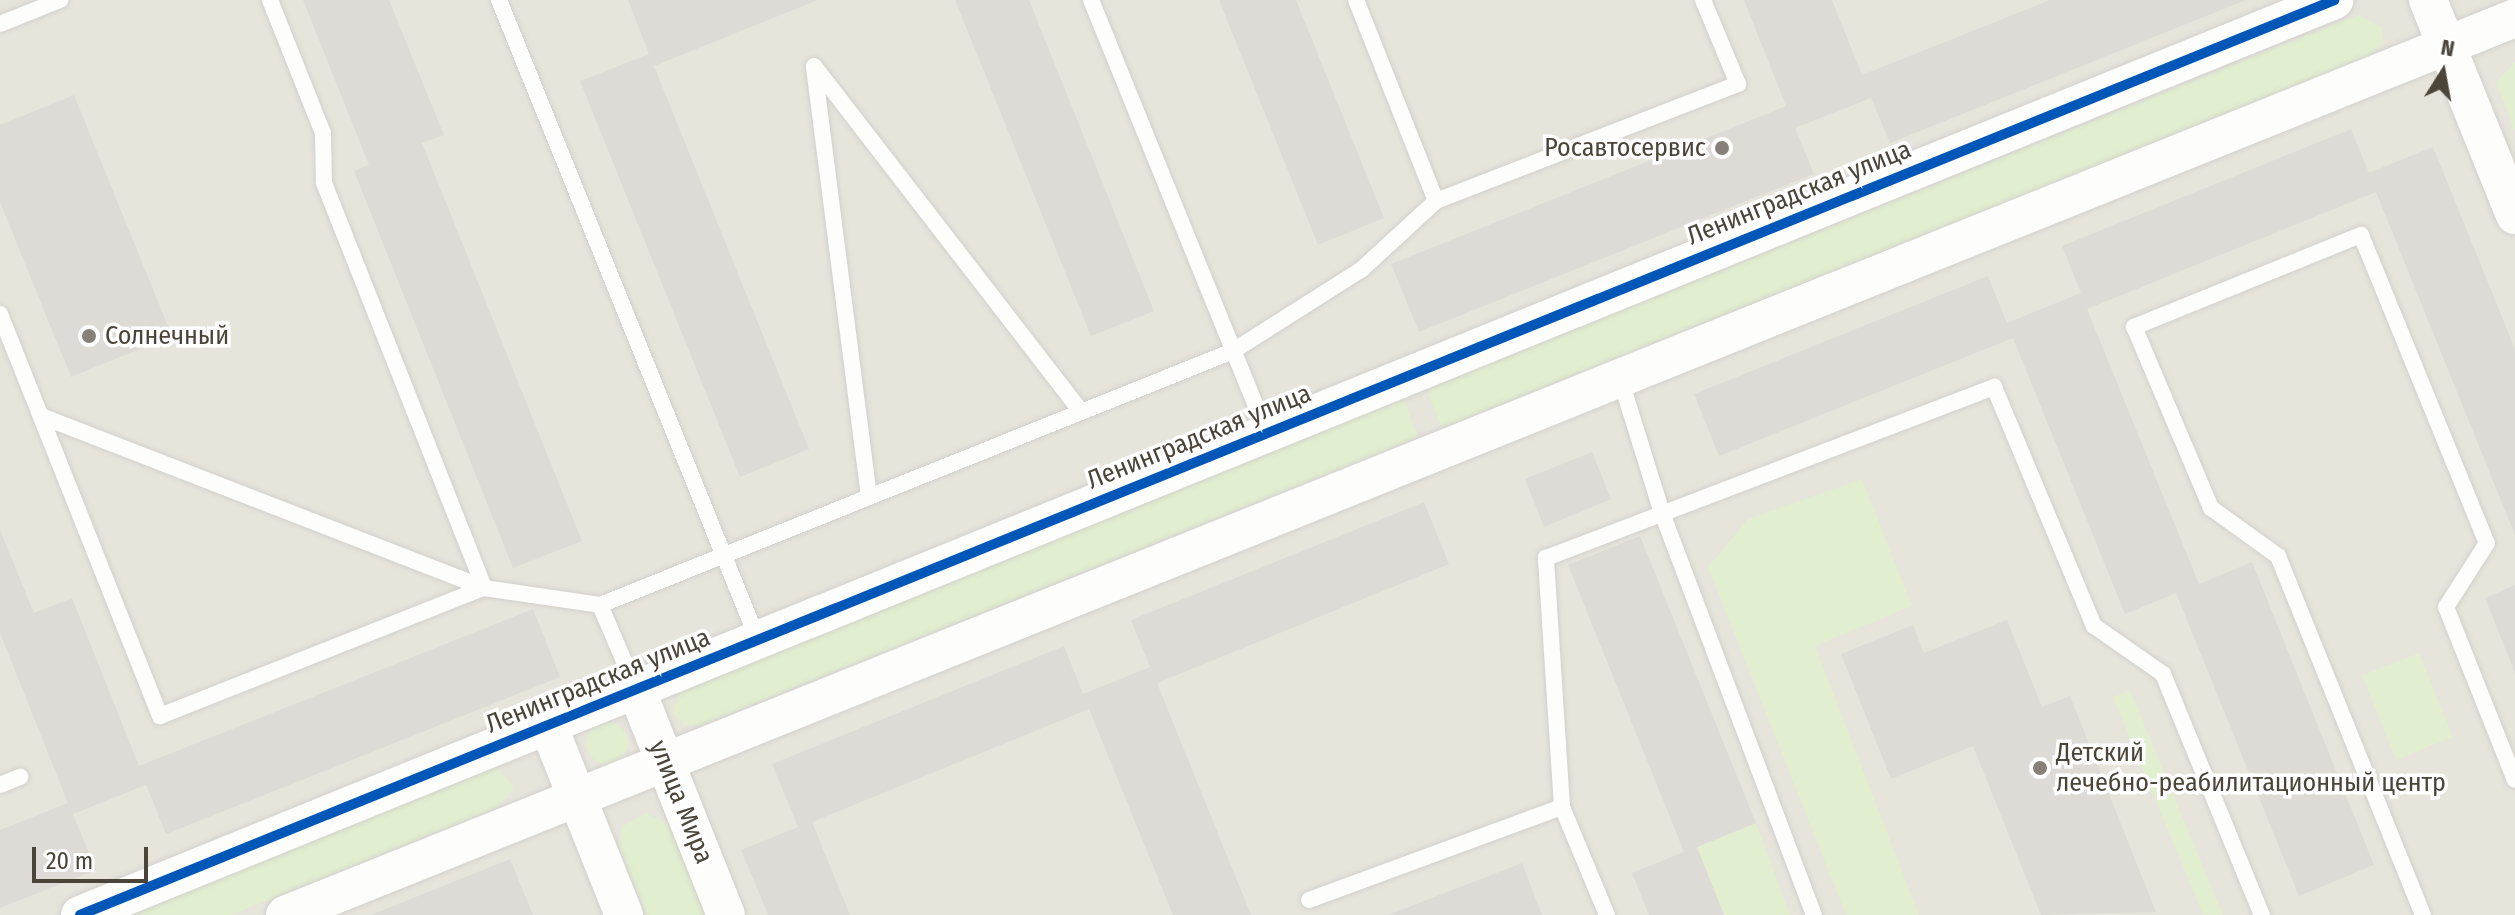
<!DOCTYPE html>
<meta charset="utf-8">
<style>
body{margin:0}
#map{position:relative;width:2515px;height:915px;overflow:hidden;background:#f4f2ee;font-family:"Fira Sans Condensed",sans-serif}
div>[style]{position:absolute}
.residential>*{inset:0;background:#e7e4dc}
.green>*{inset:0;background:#e1eecf}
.round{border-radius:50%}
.building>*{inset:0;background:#dedbd6}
.roads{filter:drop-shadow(0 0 2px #d2d0cb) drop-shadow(0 0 2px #d2d0cb)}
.service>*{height:16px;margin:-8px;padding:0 8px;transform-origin:8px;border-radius:8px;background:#fdfdfc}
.tertiary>*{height:38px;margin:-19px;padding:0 19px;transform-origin:19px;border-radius:19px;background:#fdfdfc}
.cycleway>*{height:10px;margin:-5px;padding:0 5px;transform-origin:5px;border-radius:5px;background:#0057b8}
.dots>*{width:22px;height:22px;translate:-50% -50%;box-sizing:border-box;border:4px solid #fff;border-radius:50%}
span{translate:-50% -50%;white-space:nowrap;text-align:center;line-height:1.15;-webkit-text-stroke:7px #fff;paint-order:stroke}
.poi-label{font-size:26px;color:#4b4439}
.right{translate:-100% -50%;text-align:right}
.left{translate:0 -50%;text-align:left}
.street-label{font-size:26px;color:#4b4439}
.north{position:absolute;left:2403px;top:32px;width:80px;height:80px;-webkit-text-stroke:6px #fff;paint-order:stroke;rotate:11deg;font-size:22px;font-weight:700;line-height:32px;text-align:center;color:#4b4439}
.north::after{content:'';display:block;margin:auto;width:28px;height:36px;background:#4b4439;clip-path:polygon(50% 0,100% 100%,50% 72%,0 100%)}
.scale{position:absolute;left:32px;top:847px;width:116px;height:36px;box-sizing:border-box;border:4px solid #4b4439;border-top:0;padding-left:10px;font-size:24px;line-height:28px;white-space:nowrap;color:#4b4439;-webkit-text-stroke:6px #fff;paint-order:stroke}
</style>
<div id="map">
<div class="residential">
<i style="clip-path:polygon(0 0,2515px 0,2515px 915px,0 915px)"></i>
</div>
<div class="green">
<i style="clip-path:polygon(2358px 15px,2383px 28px,2383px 43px,2371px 55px,1442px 428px,1426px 389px)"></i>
<i style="clip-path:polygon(2515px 62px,2515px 131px,2496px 82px)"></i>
<i style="clip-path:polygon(1403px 397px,1418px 437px,701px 725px,684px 725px,673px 713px,680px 689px)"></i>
<i style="clip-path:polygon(1862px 479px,1912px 606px,1815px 646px,1919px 915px,1846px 915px,1708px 567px,1748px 519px)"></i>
<i style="clip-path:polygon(2419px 653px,2453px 737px,2396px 760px,2362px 675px)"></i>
<i style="clip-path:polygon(2130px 690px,2223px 915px,2203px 915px,2113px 697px)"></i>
<i class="round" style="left:586px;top:722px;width:42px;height:42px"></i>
<i style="clip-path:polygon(495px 765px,514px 787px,500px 806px,231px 915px,119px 915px)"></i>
<i style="clip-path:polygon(646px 813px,671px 826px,706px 915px,647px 915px,619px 846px,622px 827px)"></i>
<i style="clip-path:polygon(1756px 823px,1790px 915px,1724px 915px,1697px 847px)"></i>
</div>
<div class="building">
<i style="clip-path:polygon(303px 0,389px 0,444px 135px,422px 143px,582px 541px,513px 568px,354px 171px,369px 165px)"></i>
<i style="clip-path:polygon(628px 0,818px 0,654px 66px,809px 449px,740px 477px,580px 81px,649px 54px)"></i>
<i style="clip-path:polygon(955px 0,1029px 0,1154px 311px,1091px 336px)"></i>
<i style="clip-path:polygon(1219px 0,1296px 0,1384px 218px,1318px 245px)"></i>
<i style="clip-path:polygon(1744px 0,1832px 0,1862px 75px,2050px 0,2246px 0,1890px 143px,1871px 98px,1795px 128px,1814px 174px,1419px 332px,1391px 264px,1786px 106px)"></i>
<i style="clip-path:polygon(74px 95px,172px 336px,71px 377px,0 202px,0 125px)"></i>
<i style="clip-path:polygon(2351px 129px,2369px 173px,2433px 147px,2515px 349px,2515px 535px,2376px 192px,2087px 309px,2199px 584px,2252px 562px,2374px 865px,2299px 896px,2176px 593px,2125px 614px,2013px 338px,1719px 456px,1694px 394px,1988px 276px,2007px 323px,2081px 293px,2062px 246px)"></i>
<i style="clip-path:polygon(1592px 452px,1611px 499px,1544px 527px,1525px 479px)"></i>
<i style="clip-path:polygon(1424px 502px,1449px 564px,1157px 683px,1251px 915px,1173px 915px,1089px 709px,812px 822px,850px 915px,768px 915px,741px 850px,798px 827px,772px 764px,1064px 646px,1083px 694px,1150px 667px,1131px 620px)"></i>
<i style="clip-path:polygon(0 530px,34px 613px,72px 598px,139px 766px,533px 609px,560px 677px,166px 834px,146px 785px,73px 814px,96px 870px,0 908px,0 830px,68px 803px,0 633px)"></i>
<i style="clip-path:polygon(1640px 536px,1756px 823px,1697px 847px,1724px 915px,1649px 915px,1632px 873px,1684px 852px,1568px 565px)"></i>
<i style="clip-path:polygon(2515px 585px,2515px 673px,2485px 598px)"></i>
<i style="clip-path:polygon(2007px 620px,2042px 707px,2070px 696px,2156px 912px,2041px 915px,1973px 746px,1891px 779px,1841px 654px,1913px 625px,1924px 653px)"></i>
<i style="clip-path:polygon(510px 859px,533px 915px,371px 915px)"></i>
<i style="clip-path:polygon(1522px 863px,1542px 915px,1388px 915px)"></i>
</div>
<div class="roads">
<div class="service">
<i style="left:270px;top:0;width:143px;rotate:68.3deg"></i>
<i style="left:323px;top:133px;width:50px;rotate:88.9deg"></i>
<i style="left:324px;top:183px;width:435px;rotate:68.4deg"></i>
<i style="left:499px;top:0;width:690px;rotate:67.97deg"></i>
<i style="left:1091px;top:0;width:467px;rotate:67.9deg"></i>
<i style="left:0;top:24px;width:65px;rotate:-21.8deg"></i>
<i style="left:1436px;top:201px;width:324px;rotate:-21.2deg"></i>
<i style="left:1738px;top:84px;width:91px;rotate:-112.6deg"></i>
<i style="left:0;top:314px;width:433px;rotate:68.3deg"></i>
<i style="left:160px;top:716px;width:348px;rotate:-21.6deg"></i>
<i style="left:1620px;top:378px;width:141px;rotate:72.7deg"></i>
<i style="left:1662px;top:513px;width:430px;rotate:69.3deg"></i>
<i style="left:41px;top:416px;width:475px;rotate:21.2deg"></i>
<i style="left:484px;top:588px;width:117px;rotate:8.3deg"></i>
<i style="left:600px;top:605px;width:91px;rotate:66.8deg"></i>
<i style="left:869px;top:497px;width:434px;rotate:-97.3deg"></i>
<i style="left:814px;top:66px;width:437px;rotate:52.3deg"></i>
<i style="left:600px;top:605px;width:682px;rotate:-21.86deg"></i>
<i style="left:1233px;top:351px;width:153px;rotate:-32.4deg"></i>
<i style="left:1362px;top:269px;width:100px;rotate:-42.6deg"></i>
<i style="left:1436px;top:201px;width:216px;rotate:-111.7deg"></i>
<i style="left:0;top:785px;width:22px;rotate:-22deg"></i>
<i style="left:1309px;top:900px;width:270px;rotate:-20.2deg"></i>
<i style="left:1607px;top:915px;width:117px;rotate:-112.6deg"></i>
<i style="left:1562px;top:807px;width:250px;rotate:-93.7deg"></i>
<i style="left:1546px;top:558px;width:480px;rotate:-20.9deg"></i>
<i style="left:1994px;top:387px;width:259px;rotate:67.3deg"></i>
<i style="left:2094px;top:626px;width:84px;rotate:34.8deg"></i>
<i style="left:2163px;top:674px;width:261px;rotate:67.7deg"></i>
<i style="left:2423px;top:915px;width:387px;rotate:-112deg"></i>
<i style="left:2278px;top:556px;width:82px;rotate:-144.4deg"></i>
<i style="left:2211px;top:508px;width:197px;rotate:-113deg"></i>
<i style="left:2134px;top:327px;width:245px;rotate:-22.1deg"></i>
<i style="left:2361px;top:235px;width:333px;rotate:67.8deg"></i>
<i style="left:2487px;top:543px;width:76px;rotate:122.6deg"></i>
<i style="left:2446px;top:607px;width:186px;rotate:68.3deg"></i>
</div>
<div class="tertiary">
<i style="left:2428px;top:0;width:232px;rotate:68deg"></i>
<i style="left:636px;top:689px;width:243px;rotate:68.3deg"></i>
<i style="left:548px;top:725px;width:205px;rotate:68.2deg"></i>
<i style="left:80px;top:915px;width:2433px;rotate:-22.09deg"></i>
<i style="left:285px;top:915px;width:2404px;rotate:-21.91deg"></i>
</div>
</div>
<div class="cycleway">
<i style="left:80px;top:915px;width:2433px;rotate:-22.09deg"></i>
</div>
<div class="dots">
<i style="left:1722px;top:148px;background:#868178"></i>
<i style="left:89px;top:336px;background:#868178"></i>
<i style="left:2040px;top:768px;background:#868178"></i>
</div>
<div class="poi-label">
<span class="right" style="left:1706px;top:148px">Росавтосервис</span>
<span class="left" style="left:105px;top:336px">Солнечный</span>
<span class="left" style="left:2056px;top:768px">Детский<br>лечебно-реабилитационный центр</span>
</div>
<div class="street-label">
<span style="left:1799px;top:193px;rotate:-22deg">Ленинградская улица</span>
<span style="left:1199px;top:437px;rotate:-22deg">Ленинградская улица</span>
<span style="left:598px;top:681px;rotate:-22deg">Ленинградская улица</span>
<span style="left:681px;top:802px;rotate:68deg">улица Мира</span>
</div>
<div class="north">N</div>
<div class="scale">20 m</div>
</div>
